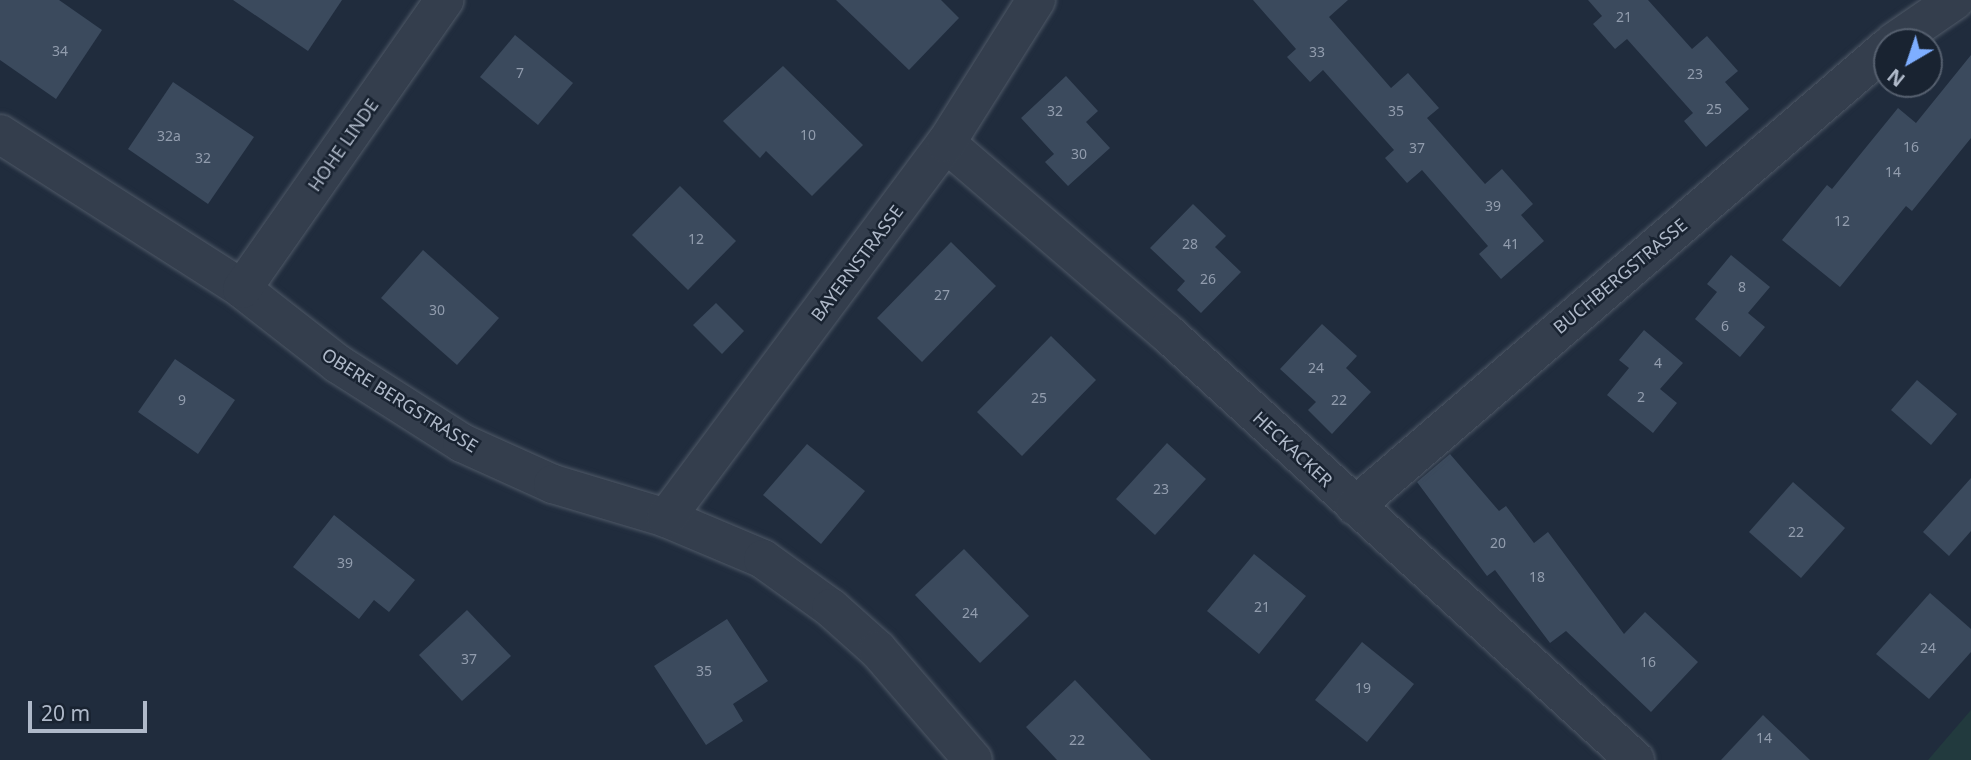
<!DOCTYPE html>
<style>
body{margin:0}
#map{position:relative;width:1971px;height:760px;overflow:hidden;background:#202c3d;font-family:"Noto Sans",sans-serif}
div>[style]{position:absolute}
.green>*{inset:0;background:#223a3e}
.building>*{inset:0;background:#3b4a5d}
.roads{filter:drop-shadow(0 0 2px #4f5967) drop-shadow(0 0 2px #4f5967)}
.minor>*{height:38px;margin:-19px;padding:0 19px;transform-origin:19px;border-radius:19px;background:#343e4d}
span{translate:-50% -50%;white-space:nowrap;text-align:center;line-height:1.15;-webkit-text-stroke:5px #192331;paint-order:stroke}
.number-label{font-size:14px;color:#929dae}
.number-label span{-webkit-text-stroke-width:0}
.street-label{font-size:18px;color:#afb9c9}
.north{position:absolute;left:1873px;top:28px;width:70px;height:70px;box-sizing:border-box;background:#192331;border:2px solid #555f6e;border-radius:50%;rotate:219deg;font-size:19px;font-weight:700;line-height:28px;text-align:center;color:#afb9c9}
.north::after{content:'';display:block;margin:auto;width:24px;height:32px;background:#7eaeff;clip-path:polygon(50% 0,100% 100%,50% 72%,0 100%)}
.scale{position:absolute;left:28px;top:701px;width:119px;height:32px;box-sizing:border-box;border:4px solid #afb9c9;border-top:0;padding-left:9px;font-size:21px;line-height:24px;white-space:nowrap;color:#afb9c9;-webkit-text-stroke:5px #192331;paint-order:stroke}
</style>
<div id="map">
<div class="green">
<i style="clip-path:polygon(1971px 710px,1971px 760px,1928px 760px)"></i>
</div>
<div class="building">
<i style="clip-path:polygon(0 0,59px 0,102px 30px,56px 99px,0 60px)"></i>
<i style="clip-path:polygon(233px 0,342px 0,308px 51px)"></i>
<i style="clip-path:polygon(836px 0,941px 0,959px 18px,909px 70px)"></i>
<i style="clip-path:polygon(1253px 0,1348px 0,1329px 17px,1391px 88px,1408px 73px,1439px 108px,1427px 118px,1485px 184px,1502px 169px,1533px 204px,1521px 215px,1544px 241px,1501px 279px,1479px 254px,1488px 246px,1422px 170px,1407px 183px,1385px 158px,1394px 150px,1323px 70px,1310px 82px,1287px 57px,1296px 49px)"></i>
<i style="clip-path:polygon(1588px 0,1648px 0,1692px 49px,1707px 36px,1738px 71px,1725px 82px,1749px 109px,1706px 147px,1684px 121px,1693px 113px,1627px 39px,1615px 49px,1593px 24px,1602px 16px)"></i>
<i style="clip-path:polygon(515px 35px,573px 83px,538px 125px,480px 77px)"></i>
<i style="clip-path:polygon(1971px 55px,1971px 138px,1912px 211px,1906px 206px,1840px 287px,1782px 240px,1827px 185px,1832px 189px,1898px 108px,1916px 123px)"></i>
<i style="clip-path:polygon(783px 66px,863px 145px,812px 196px,766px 151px,760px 158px,723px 121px)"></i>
<i style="clip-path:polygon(1066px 76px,1098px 111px,1086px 122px,1110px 148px,1068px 186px,1045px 162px,1054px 154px,1021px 118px)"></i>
<i style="clip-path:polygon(173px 82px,254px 137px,208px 204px,128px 149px)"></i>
<i style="clip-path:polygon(680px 186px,736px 241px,688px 290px,632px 235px)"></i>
<i style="clip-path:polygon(1193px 204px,1226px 236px,1215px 247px,1241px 272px,1201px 313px,1177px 290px,1185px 281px,1150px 248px)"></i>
<i style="clip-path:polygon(951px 242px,996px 286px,922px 362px,877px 318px)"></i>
<i style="clip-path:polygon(423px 250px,499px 318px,457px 365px,381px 298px)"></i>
<i style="clip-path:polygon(1731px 255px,1770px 287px,1748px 313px,1765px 327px,1740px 357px,1695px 319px,1717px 292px,1707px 284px)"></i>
<i style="clip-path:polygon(716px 303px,744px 331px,722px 354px,693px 325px)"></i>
<i style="clip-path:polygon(1322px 324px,1357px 356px,1346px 368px,1371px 392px,1332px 434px,1308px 410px,1316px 402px,1280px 369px)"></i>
<i style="clip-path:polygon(1644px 330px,1683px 363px,1660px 389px,1677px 403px,1653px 433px,1607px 395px,1629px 368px,1619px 360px)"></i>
<i style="clip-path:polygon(1051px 336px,1096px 380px,1022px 456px,977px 412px)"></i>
<i style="clip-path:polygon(175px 359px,235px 400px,198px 454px,138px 412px)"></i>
<i style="clip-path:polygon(1917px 380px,1957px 414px,1931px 445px,1891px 410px)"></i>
<i style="clip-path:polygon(1167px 443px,1206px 479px,1155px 535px,1116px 499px)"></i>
<i style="clip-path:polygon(807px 444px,865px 491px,821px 544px,763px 495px)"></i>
<i style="clip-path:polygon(1450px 454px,1499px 511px,1506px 506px,1534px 543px,1548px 532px,1624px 634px,1645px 612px,1698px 662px,1651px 712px,1566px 631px,1550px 643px,1495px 570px,1487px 576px,1417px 482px)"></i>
<i style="clip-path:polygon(1971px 478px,1971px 531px,1949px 556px,1923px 532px)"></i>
<i style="clip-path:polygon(1793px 482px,1845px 528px,1801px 578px,1749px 532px)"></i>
<i style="clip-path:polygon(334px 515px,415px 580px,389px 612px,374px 600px,359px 619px,293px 567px)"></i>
<i style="clip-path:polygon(964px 549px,1029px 616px,980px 663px,915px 595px)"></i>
<i style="clip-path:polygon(1254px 554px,1306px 596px,1259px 654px,1207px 611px)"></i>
<i style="clip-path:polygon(1930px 593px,1971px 629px,1971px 652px,1929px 699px,1876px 654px)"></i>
<i style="clip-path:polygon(467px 610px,511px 656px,462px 701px,419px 655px)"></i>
<i style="clip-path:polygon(727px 619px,768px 681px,733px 704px,743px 721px,706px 745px,654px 666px)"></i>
<i style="clip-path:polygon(1362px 642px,1414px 684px,1367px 742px,1315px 700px)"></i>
<i style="clip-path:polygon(1075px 680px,1151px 760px,1057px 760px,1026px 727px)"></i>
<i style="clip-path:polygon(1763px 715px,1810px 760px,1721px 760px)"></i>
</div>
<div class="roads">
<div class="minor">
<i style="left:1894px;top:42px;width:74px;rotate:-34.5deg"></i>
<i style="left:0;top:134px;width:287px;rotate:32.6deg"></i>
<i style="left:242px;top:289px;width:122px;rotate:38deg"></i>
<i style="left:338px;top:364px;width:147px;rotate:32.5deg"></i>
<i style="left:462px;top:443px;width:100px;rotate:24.3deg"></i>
<i style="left:553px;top:484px;width:118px;rotate:16.7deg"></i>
<i style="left:666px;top:518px;width:105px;rotate:22.9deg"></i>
<i style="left:763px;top:559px;width:84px;rotate:35.8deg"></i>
<i style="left:831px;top:608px;width:63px;rotate:41.8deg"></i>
<i style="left:878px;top:650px;width:145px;rotate:49.2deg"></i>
<i style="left:946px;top:143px;width:290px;rotate:40.7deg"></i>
<i style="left:1166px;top:332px;width:635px;rotate:42.38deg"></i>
<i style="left:242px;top:289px;width:353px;rotate:-55deg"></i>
<i style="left:1355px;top:506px;width:702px;rotate:-40.73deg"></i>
<i style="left:666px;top:518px;width:468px;rotate:-53.3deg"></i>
<i style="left:946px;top:143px;width:169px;rotate:-57.8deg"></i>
</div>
</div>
<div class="number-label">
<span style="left:1624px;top:17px">21</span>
<span style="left:60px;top:51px">34</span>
<span style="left:1317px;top:52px">33</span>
<span style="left:520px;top:73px">7</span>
<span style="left:1695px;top:74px">23</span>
<span style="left:1714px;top:109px">25</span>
<span style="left:1055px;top:111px">32</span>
<span style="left:1396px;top:111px">35</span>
<span style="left:808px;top:135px">10</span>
<span style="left:169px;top:136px">32a</span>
<span style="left:1911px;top:147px">16</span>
<span style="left:1417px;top:148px">37</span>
<span style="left:1079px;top:154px">30</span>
<span style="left:203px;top:158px">32</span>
<span style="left:1893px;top:172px">14</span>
<span style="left:1493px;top:206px">39</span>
<span style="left:1842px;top:221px">12</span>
<span style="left:696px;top:239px">12</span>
<span style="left:1190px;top:244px">28</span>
<span style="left:1511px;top:244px">41</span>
<span style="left:1208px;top:279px">26</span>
<span style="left:1742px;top:287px">8</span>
<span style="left:942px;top:295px">27</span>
<span style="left:437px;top:310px">30</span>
<span style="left:1725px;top:326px">6</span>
<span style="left:1658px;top:363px">4</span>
<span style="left:1316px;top:368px">24</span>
<span style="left:1641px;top:397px">2</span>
<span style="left:1039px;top:398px">25</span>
<span style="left:182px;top:400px">9</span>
<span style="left:1339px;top:400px">22</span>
<span style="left:1161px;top:489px">23</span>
<span style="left:1796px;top:532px">22</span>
<span style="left:1498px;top:543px">20</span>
<span style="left:345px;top:563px">39</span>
<span style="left:1537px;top:577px">18</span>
<span style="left:1262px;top:607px">21</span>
<span style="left:970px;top:613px">24</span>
<span style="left:1928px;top:648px">24</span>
<span style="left:469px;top:659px">37</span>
<span style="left:1648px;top:662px">16</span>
<span style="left:704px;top:671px">35</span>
<span style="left:1363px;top:688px">19</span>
<span style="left:1764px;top:738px">14</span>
<span style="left:1077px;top:740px">22</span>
</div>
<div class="street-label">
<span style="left:343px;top:145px;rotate:-55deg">HOHE LINDE</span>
<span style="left:857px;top:263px;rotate:-53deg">BAYERNSTRASSE</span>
<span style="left:1620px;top:276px;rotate:-40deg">BUCHBERGSTRASSE</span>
<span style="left:400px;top:400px;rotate:32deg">OBERE BERGSTRASSE</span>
<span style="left:1293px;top:449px;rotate:43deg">HECKACKER</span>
</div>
<div class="north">N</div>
<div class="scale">20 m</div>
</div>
